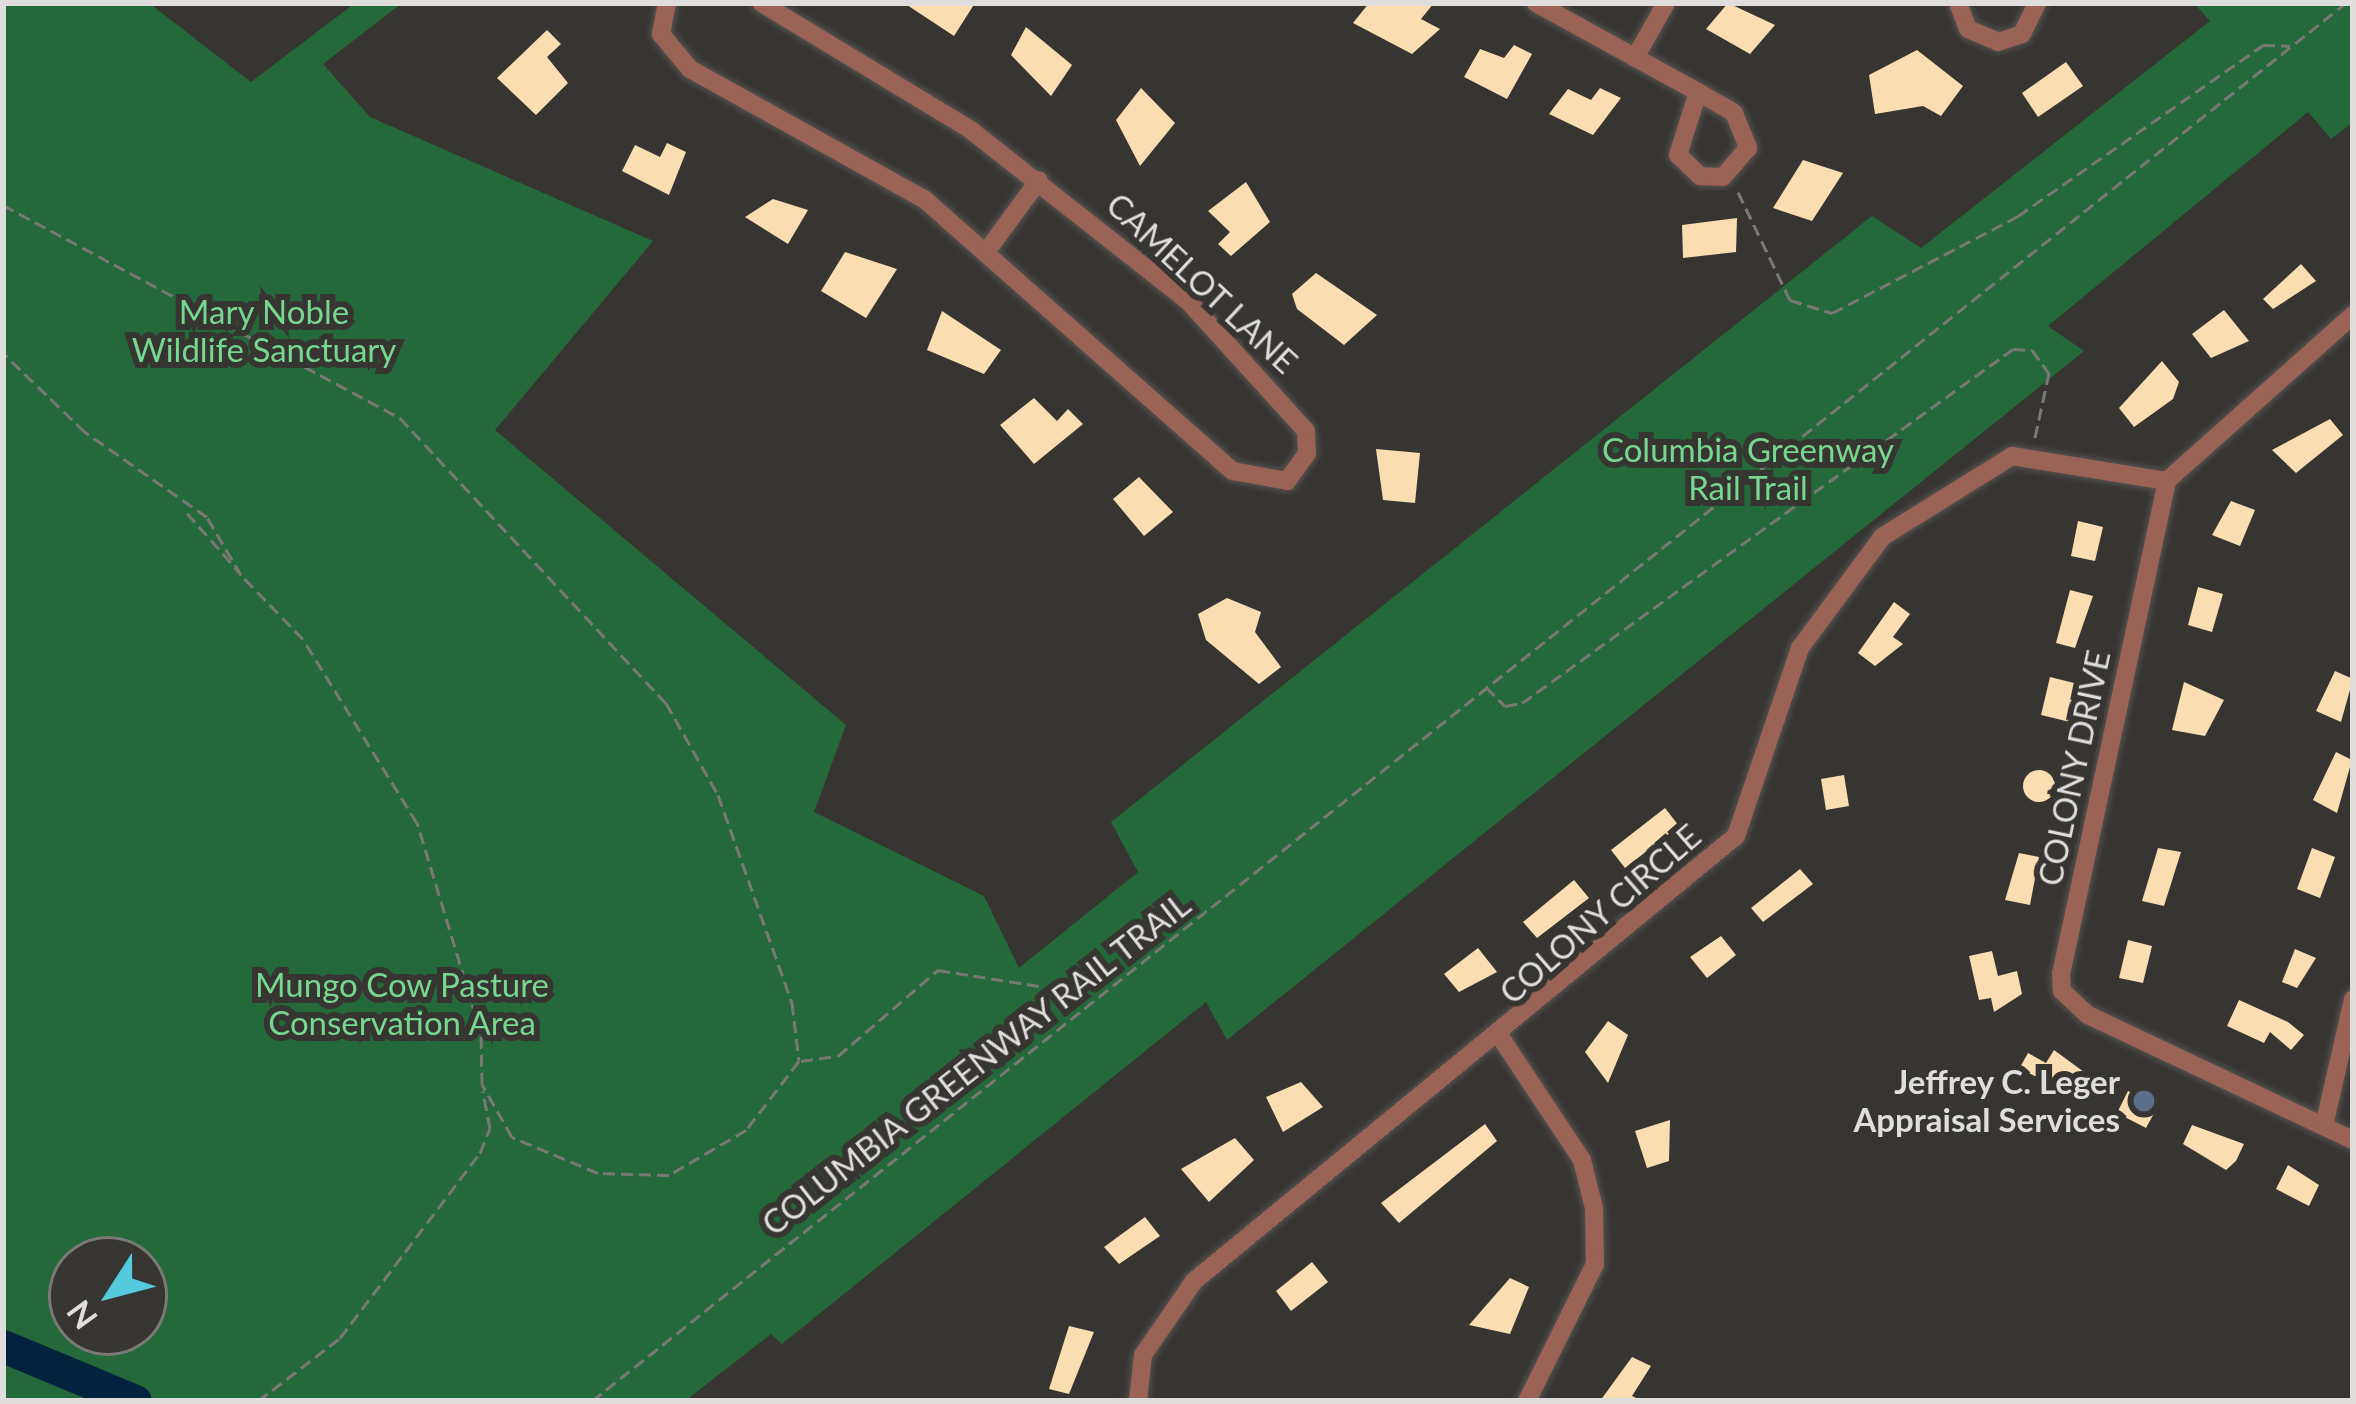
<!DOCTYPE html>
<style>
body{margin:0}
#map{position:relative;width:2356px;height:1404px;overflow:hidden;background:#373532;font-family:Lato,sans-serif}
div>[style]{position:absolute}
.green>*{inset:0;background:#236939}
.river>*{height:33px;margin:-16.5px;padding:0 16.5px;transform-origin:16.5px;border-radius:16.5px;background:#03223e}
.building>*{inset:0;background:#faddb1}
.round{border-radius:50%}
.path>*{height:3px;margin-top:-1.5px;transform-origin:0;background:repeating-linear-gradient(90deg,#797875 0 12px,transparent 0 18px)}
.roads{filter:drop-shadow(0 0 3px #555351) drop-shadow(0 0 3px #555351)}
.minor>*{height:18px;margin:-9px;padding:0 9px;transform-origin:9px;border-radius:9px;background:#9a6355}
.dots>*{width:33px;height:33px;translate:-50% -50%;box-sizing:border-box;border:6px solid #373532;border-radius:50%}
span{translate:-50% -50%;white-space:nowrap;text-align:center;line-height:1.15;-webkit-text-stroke:12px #373532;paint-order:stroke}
.street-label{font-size:33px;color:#dfdedc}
.park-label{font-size:33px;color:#76d78f}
.poi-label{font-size:33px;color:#dfdedc;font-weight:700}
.right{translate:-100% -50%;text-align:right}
.frame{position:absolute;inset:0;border:6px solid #dfdedc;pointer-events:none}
.north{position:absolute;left:48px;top:1236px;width:120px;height:120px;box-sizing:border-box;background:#373532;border:3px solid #7a7976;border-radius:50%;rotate:234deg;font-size:33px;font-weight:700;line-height:48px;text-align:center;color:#dfdedc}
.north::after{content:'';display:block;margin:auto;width:42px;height:54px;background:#55cadf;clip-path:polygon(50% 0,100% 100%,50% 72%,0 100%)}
</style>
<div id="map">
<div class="green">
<i style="clip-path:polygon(evenodd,3px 3px,149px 3px,251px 82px,355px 3px,402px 3px,323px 64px,370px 117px,653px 241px,495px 430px,846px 725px,814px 812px,984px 896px,1019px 968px,1138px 872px,1111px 822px,1872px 216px,1921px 248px,2210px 21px,2194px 3px,2353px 3px,2353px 122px,2331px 139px,2308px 112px,2048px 326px,2084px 351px,1227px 1040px,1206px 1002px,782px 1344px,771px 1334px,685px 1401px,3px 1401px,3px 3px,72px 1260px,144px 1260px,144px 1332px,72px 1332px,72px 1260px)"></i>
</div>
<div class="river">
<i style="left:3px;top:1346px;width:143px;rotate:22.6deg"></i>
</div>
<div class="building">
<i style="clip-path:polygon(904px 3px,975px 3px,954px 36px)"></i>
<i style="clip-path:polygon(1369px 3px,1434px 3px,1421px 19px,1440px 29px,1412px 54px,1353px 23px)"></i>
<i style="clip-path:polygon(1728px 3px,1775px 25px,1750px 54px,1706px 29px)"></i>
<i style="clip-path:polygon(1026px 27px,1072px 65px,1051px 96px,1011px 55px)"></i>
<i style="clip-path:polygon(547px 30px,561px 44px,547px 57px,568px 83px,536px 115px,497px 78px)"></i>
<i style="clip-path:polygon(1514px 45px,1532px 54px,1507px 99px,1464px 77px,1480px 49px,1504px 58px)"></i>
<i style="clip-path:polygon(1917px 50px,1963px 86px,1941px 116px,1923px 106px,1875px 114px,1869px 75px)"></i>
<i style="clip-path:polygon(2066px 62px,2083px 86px,2038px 117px,2022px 93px)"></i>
<i style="clip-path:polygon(1141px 88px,1175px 123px,1140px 166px,1116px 120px)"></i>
<i style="clip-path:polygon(1600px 88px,1621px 98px,1593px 135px,1549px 114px,1568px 89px,1591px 100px)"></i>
<i style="clip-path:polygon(667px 143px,686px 152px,669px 195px,622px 171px,635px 145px,660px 157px)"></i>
<i style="clip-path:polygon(1803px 160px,1843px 173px,1812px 221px,1773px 208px)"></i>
<i style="clip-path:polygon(1246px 182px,1270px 222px,1231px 256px,1218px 244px,1230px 232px,1208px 211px)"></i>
<i style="clip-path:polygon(773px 199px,808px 210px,788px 244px,745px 217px)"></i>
<i style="clip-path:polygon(1737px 218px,1736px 252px,1683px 258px,1682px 225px)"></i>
<i style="clip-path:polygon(845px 252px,897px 269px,866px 318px,821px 291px)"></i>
<i style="clip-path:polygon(2301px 264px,2316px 281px,2273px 309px,2263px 299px)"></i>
<i style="clip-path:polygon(1316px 273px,1377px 315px,1344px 345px,1297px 309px,1292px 294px)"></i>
<i style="clip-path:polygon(2224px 310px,2249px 341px,2211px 358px,2192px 334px)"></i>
<i style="clip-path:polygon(942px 311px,1001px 350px,984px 374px,927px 350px)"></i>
<i style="clip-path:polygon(2162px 361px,2179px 382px,2173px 399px,2134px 427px,2119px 408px)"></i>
<i style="clip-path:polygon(1034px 398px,1057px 421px,1068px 409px,1083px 424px,1034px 464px,1000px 425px)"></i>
<i style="clip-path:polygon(2330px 419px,2343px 435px,2296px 473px,2272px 450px)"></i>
<i style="clip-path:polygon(1376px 449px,1420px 453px,1415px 503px,1383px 500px)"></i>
<i style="clip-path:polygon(1139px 477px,1173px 512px,1144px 536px,1113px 499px)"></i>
<i style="clip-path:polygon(2231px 501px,2255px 510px,2240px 546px,2212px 535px)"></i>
<i style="clip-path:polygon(2078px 521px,2103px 527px,2095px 561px,2071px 556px)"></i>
<i style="clip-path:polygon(2198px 587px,2223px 594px,2212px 632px,2188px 625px)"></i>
<i style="clip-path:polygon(2070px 590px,2093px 596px,2075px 648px,2056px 643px)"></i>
<i style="clip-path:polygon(1227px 598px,1261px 612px,1255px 632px,1281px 667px,1259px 684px,1206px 640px,1198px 614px)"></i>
<i style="clip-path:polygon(1894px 602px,1910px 614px,1893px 637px,1903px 644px,1875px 666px,1858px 653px)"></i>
<i style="clip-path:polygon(2335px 671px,2353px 679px,2341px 722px,2316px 711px)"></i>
<i style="clip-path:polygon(2050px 677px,2074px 683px,2070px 722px,2041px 715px)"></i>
<i style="clip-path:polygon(2184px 682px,2224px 700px,2205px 736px,2172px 730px)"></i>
<i style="clip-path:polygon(2336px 752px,2352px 760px,2337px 813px,2313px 800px)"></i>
<i class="round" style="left:2023px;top:770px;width:32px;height:32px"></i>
<i style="clip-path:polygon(1844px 775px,1849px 806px,1826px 810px,1821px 779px)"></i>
<i style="clip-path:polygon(1665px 808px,1679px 826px,1625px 868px,1611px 850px)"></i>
<i style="clip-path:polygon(2158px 848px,2181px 852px,2164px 906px,2142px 901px)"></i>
<i style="clip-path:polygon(2312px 848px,2335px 857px,2320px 898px,2297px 889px)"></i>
<i style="clip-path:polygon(2019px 853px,2039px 857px,2030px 905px,2005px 900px)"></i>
<i style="clip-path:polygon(1800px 869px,1813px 884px,1763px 922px,1751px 908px)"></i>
<i style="clip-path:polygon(1574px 880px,1589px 898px,1537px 938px,1523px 922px)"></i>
<i style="clip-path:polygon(1721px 936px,1736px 955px,1707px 978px,1690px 957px)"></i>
<i style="clip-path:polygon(2128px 940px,2152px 946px,2143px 983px,2119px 978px)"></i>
<i style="clip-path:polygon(1478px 948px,1497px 972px,1459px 992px,1444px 974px)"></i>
<i style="clip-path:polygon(2295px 949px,2316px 958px,2297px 988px,2282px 982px)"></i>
<i style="clip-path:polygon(1992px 951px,1998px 976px,2017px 971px,2022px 994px,1994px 1012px,1991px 998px,1979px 1000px,1969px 956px)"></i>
<i style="clip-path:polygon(2239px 1000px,2288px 1022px,2304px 1035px,2291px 1050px,2270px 1032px,2264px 1043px,2227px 1026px)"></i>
<i style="clip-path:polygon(1608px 1021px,1628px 1035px,1608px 1083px,1585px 1052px)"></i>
<i style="clip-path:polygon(2054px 1050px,2084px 1072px,2072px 1092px,2019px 1069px,2028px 1053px,2046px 1063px)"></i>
<i style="clip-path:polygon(1301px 1082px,1323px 1107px,1283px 1132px,1266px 1097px)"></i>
<i style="clip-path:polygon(2128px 1091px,2158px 1106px,2146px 1128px,2117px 1113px)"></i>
<i style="clip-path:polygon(1670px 1120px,1669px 1161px,1647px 1168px,1635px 1131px)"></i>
<i style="clip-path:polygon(1485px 1124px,1497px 1141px,1399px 1223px,1381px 1203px)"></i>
<i style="clip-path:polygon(2192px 1125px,2244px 1144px,2236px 1161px,2226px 1170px,2183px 1144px)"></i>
<i style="clip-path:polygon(1235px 1138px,1254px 1160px,1209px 1202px,1181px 1169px)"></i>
<i style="clip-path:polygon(2288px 1165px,2319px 1185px,2309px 1206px,2276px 1189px)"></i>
<i style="clip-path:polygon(1145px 1217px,1160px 1236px,1119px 1264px,1104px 1247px)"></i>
<i style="clip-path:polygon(1312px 1262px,1328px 1282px,1291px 1311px,1276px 1291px)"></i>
<i style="clip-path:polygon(1510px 1278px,1529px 1287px,1510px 1334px,1469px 1325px)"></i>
<i style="clip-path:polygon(1069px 1326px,1094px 1332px,1069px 1394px,1049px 1389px)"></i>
<i style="clip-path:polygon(1632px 1357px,1651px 1366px,1632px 1396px,1643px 1401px,1600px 1401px)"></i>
</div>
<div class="path">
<i style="left:1738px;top:192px;width:120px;rotate:64.3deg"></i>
<i style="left:1790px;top:300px;width:44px;rotate:17.2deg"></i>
<i style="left:1832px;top:313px;width:210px;rotate:-27.5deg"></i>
<i style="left:2018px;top:216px;width:299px;rotate:-34.9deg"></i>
<i style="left:2263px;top:45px;width:27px;rotate:2deg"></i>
<i style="left:3px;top:205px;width:451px;rotate:28.2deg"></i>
<i style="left:400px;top:418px;width:390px;rotate:47deg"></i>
<i style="left:666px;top:703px;width:106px;rotate:60.5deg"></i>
<i style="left:718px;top:795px;width:221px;rotate:70.4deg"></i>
<i style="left:792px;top:1003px;width:58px;rotate:83.1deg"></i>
<i style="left:799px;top:1061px;width:87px;rotate:127.5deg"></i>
<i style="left:746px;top:1130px;width:89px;rotate:149.7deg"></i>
<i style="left:669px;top:1175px;width:71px;rotate:-178.4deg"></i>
<i style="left:598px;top:1173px;width:93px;rotate:-157.3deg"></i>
<i style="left:512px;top:1137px;width:61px;rotate:-119.5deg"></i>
<i style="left:482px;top:1084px;width:51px;rotate:-91.1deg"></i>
<i style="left:481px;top:1033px;width:220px;rotate:-106.9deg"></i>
<i style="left:417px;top:823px;width:216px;rotate:-121.8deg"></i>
<i style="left:303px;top:639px;width:89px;rotate:-134.1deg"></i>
<i style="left:241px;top:575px;width:67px;rotate:-120.4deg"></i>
<i style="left:207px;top:517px;width:149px;rotate:-145.1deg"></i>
<i style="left:85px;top:432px;width:114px;rotate:-136.1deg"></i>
<i style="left:187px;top:513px;width:80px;rotate:48.5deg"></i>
<i style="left:1486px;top:687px;width:27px;rotate:45deg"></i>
<i style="left:1505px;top:706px;width:17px;rotate:-10deg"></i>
<i style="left:1522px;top:703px;width:605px;rotate:-35.79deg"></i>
<i style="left:2013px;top:349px;width:19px;rotate:3deg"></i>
<i style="left:2032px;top:350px;width:29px;rotate:54deg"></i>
<i style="left:2049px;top:373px;width:71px;rotate:102.3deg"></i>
<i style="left:801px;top:1061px;width:37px;rotate:-8deg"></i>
<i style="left:838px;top:1056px;width:132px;rotate:-40.7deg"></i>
<i style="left:938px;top:970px;width:102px;rotate:9deg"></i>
<i style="left:258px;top:1401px;width:103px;rotate:-37.5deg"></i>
<i style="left:340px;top:1338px;width:232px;rotate:-52.9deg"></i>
<i style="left:480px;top:1153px;width:27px;rotate:-68deg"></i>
<i style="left:490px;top:1128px;width:38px;rotate:-101deg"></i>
<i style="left:592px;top:1401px;width:2243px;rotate:-38.56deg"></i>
</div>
<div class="roads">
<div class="minor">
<i style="left:667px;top:3px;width:32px;rotate:101deg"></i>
<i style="left:661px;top:34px;width:45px;rotate:50.4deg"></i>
<i style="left:690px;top:69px;width:268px;rotate:29.1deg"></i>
<i style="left:924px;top:199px;width:412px;rotate:41.4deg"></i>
<i style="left:1233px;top:471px;width:55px;rotate:10.5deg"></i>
<i style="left:1287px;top:481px;width:34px;rotate:-54deg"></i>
<i style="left:1307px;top:453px;width:22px;rotate:-93deg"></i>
<i style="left:1306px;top:431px;width:176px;rotate:-132.2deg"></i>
<i style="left:1188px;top:301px;width:276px;rotate:-141.8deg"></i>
<i style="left:971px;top:130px;width:245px;rotate:-148.8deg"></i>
<i style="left:1536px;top:3px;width:185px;rotate:28.8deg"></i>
<i style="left:1698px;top:92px;width:34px;rotate:30deg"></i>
<i style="left:1728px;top:109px;width:7px;rotate:34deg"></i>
<i style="left:1734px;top:113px;width:38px;rotate:68deg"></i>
<i style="left:1748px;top:148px;width:38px;rotate:131deg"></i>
<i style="left:1723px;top:177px;width:23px;rotate:-178deg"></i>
<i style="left:1700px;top:176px;width:30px;rotate:-136deg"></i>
<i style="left:1678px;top:155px;width:66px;rotate:-72.4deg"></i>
<i style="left:1958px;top:3px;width:28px;rotate:69deg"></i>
<i style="left:1968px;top:29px;width:33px;rotate:23deg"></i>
<i style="left:1998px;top:42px;width:25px;rotate:-18deg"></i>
<i style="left:2022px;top:34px;width:34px;rotate:-64deg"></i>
<i style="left:1635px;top:58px;width:63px;rotate:-60.6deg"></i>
<i style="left:989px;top:248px;width:84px;rotate:-53.7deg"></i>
<i style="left:2353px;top:315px;width:249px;rotate:138.3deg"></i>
<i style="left:2167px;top:481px;width:504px;rotate:102.13deg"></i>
<i style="left:2061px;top:974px;width:17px;rotate:87deg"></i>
<i style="left:2062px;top:991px;width:35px;rotate:43deg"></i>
<i style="left:2088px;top:1015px;width:293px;rotate:25.3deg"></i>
<i style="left:1501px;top:1038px;width:146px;rotate:56.4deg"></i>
<i style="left:1582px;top:1160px;width:49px;rotate:76deg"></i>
<i style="left:1594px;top:1208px;width:56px;rotate:89deg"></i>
<i style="left:1595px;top:1264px;width:153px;rotate:116.4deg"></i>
<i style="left:2324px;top:1126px;width:130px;rotate:-77.1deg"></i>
<i style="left:1138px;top:1401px;width:46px;rotate:-83.8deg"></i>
<i style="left:1143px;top:1355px;width:90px;rotate:-55.4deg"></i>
<i style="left:1194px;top:1281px;width:701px;rotate:-39.39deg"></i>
<i style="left:1736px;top:836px;width:199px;rotate:-71.2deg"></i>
<i style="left:1800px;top:648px;width:138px;rotate:-53.5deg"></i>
<i style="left:1882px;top:537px;width:153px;rotate:-31.9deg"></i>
<i style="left:2012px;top:456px;width:157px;rotate:9.2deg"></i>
</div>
</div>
<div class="dots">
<i style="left:2144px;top:1101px;background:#5c6f8a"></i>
</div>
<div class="street-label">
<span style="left:1202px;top:283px;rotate:43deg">CAMELOT LANE</span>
<span style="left:2074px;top:768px;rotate:-78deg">COLONY DRIVE</span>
<span style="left:1600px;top:914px;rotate:-41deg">COLONY CIRCLE</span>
<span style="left:976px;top:1064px;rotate:-38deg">COLUMBIA GREENWAY RAIL TRAIL</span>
</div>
<div class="park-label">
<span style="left:264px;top:331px">Mary Noble<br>Wildlife Sanctuary</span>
<span style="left:1748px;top:469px">Columbia Greenway<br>Rail Trail</span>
<span style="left:402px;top:1004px">Mungo Cow Pasture<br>Conservation Area</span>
</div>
<div class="poi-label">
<span class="right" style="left:2120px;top:1101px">Jeffrey C. Leger<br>Appraisal Services</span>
</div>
<div class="frame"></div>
<div class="north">N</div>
</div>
